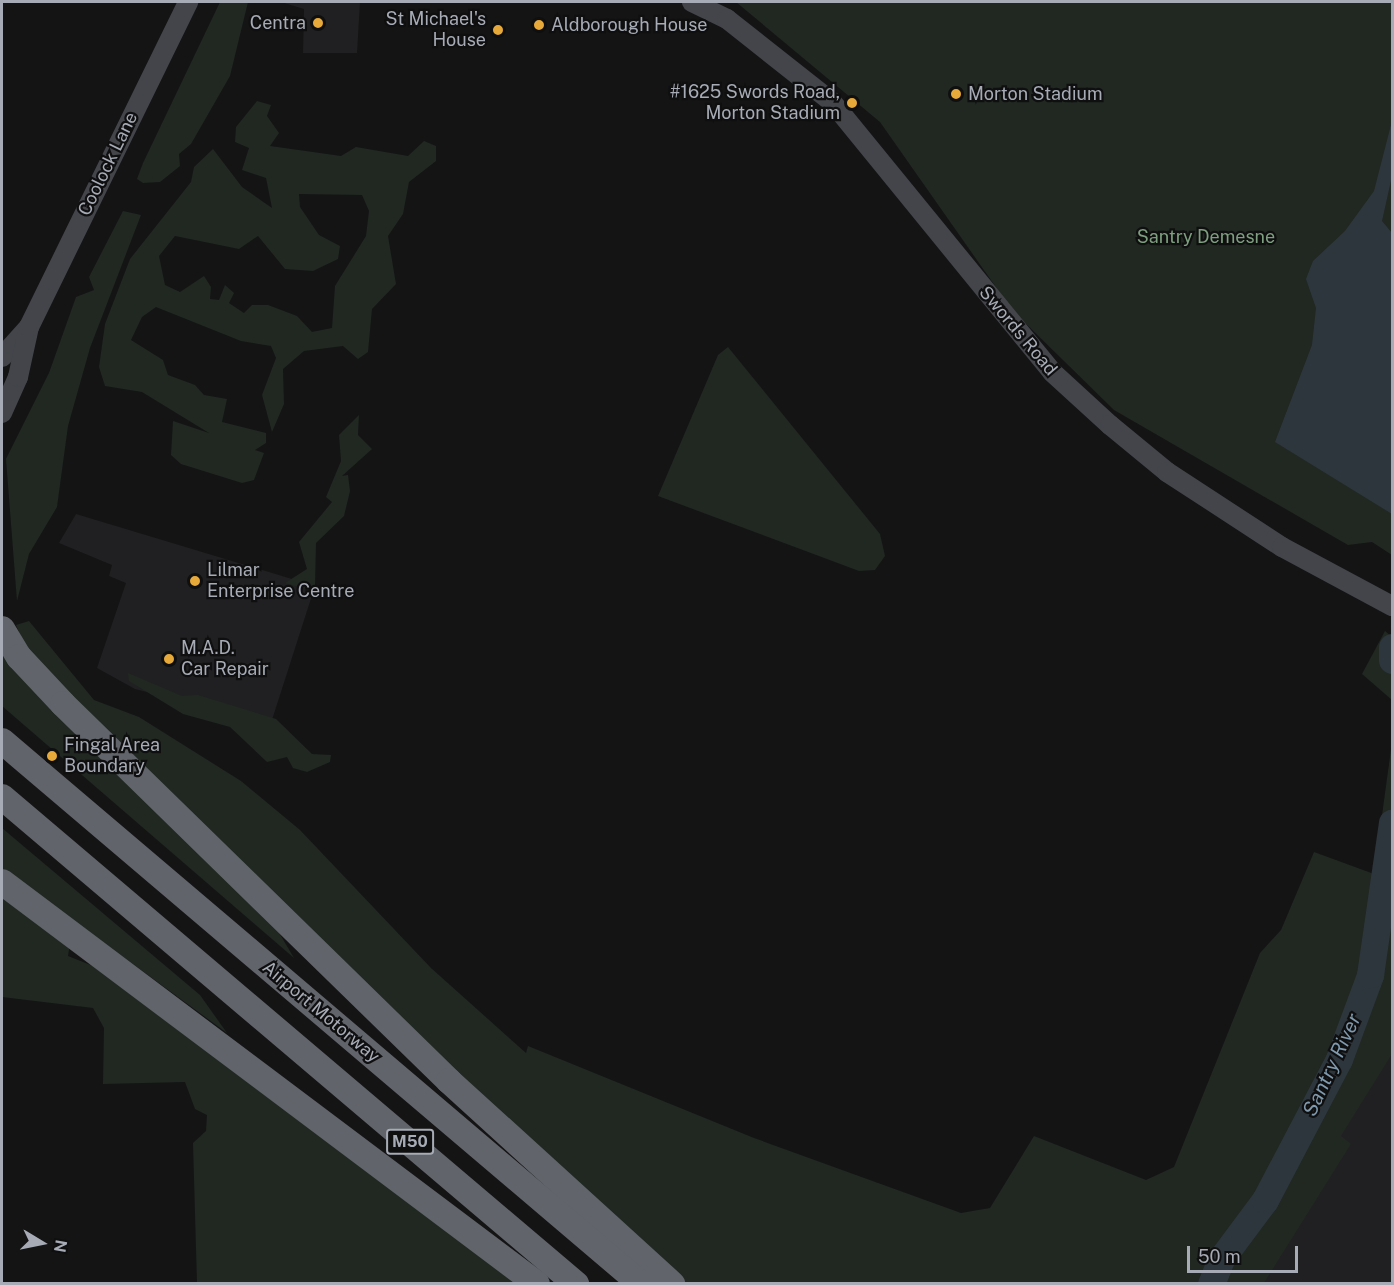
<!DOCTYPE html>
<style>
body{margin:0}
#map{position:relative;width:1394px;height:1285px;overflow:hidden;background:#141415;font-family:"Public Sans",sans-serif}
div>[style]{position:absolute}
.built>*{inset:0;background:#202022}
.green>*{inset:0;background:#202821}
.water>*{inset:0;background:#2e363d}
.river>*{height:27px;margin:-13.5px;padding:0 13.5px;transform-origin:13.5px;border-radius:13.5px;background:#2e363d}
.secondary>*{height:20px;margin:-10px;padding:0 10px;transform-origin:10px;border-radius:10px;background:#43454a}
.highway>*{height:26px;margin:-13px;padding:0 13px;transform-origin:13px;border-radius:13px;background:#61646b}
.dots>*{width:16px;height:16px;translate:-50% -50%;box-sizing:border-box;border:3px solid #0f0f10;border-radius:50%}
span{translate:-50% -50%;white-space:nowrap;text-align:center;line-height:1.15;-webkit-text-stroke:4.5px #0f0f10;paint-order:stroke}
.shield-label span{padding:2px 4px;background:#0f0f10;border:2px solid;border-radius:4px;-webkit-text-stroke-width:0}
.shield-label{font-size:16px;color:#a6abb5;font-weight:700}
.poi-label{font-size:18px;color:#a6abb5}
.right{translate:-100% -50%;text-align:right}
.left{translate:0 -50%;text-align:left}
.street-label{font-size:18px;color:#a6abb5}
.park-label{font-size:18px;color:#7e9f7f}
.water-label{font-size:20px;color:#7f99ae;font-style:italic}
.frame{position:absolute;inset:0;border:3px solid #a6abb5;pointer-events:none}
.north{position:absolute;left:12px;top:1213px;width:60px;height:60px;-webkit-text-stroke:4px #0f0f10;paint-order:stroke;rotate:100deg;font-size:16px;font-weight:700;line-height:24px;text-align:center;color:#a6abb5}
.north::after{content:'';display:block;margin:auto;width:21px;height:27px;background:#a6abb5;clip-path:polygon(50% 0,100% 100%,50% 72%,0 100%)}
.scale{position:absolute;left:1187px;top:1246px;width:111px;height:27px;box-sizing:border-box;border:3px solid #a6abb5;border-top:0;padding-left:8px;font-size:18px;line-height:21px;white-space:nowrap;color:#a6abb5;-webkit-text-stroke:4px #0f0f10;paint-order:stroke}
</style>
<div id="map">
<div class="built">
<i style="clip-path:polygon(281px 2px,360px 2px,357px 53px,303px 53px,304px 9px)"></i>
<i style="clip-path:polygon(76px 514px,315px 586px,271px 723px,135px 689px,97px 668px,126px 583px,109px 576px,112px 565px,59px 543px)"></i>
<i style="clip-path:polygon(1392px 1054px,1392px 1283px,1252px 1284px,1323px 1133px)"></i>
</div>
<div class="green">
<i style="clip-path:polygon(220px 2px,248px 2px,230px 76px,191px 144px,179px 154px,180px 166px,160px 182px,143px 183px,137px 179px,143px 163px)"></i>
<i style="clip-path:polygon(736px 2px,1392px 2px,1392px 555px,1372px 542px,1348px 545px,1114px 410px,1012px 310px,880px 122px)"></i>
<i style="clip-path:polygon(evenodd,257px 101px,271px 105px,267px 116px,279px 133px,270px 146px,341px 156px,356px 147px,408px 156px,424px 141px,436px 146px,436px 161px,409px 182px,403px 214px,388px 236px,396px 284px,372px 309px,368px 352px,358px 359px,343px 346px,304px 351px,283px 369px,284px 404px,272px 432px,262px 395px,276px 358px,271px 346px,241px 341px,156px 307px,142px 317px,131px 340px,163px 360px,168px 375px,195px 385px,204px 395px,227px 399px,222px 422px,266px 433px,266px 443px,255px 450px,264px 453px,254px 480px,242px 483px,181px 464px,171px 455px,173px 421px,209px 433px,142px 392px,105px 386px,99px 367px,105px 324px,130px 259px,191px 182px,194px 167px,213px 149px,242px 187px,272px 208px,266px 178px,242px 170px,249px 148px,235px 142px,236px 127px,257px 101px,299px 194px,362px 195px,369px 211px,366px 236px,335px 286px,332px 328px,312px 332px,297px 316px,268px 305px,252px 305px,244px 313px,229px 303px,234px 293px,225px 285px,219px 300px,210px 299px,211px 287px,204px 276px,180px 292px,165px 285px,159px 256px,175px 236px,239px 249px,258px 236px,285px 269px,313px 271px,338px 259px,340px 246px,319px 235px,300px 207px,299px 194px)"></i>
<i style="clip-path:polygon(123px 211px,141px 215px,90px 348px,68px 426px,57px 507px,29px 554px,17px 601px,6px 459px,49px 373px,76px 297px,94px 290px,89px 277px)"></i>
<i style="clip-path:polygon(728px 347px,880px 534px,885px 556px,875px 570px,859px 571px,658px 496px,718px 355px)"></i>
<i style="clip-path:polygon(359px 415px,358px 435px,372px 449px,342px 476px,348px 475px,350px 491px,344px 516px,316px 543px,315px 586px,309px 598px,306px 589px,285px 583px,307px 569px,299px 542px,332px 502px,326px 497px,341px 461px,339px 435px)"></i>
<i style="clip-path:polygon(29px 621px,94px 700px,139px 717px,241px 781px,300px 830px,431px 968px,526px 1053px,528px 1046px,754px 1138px,961px 1213px,990px 1208px,1034px 1136px,1146px 1180px,1174px 1167px,1260px 953px,1281px 930px,1314px 852px,1374px 874px,1392px 742px,1392px 1054px,1341px 1136px,1351px 1144px,1264px 1283px,686px 1283px,482px 1103px,27px 651px,16px 625px)"></i>
<i style="clip-path:polygon(1385px 631px,1392px 637px,1392px 700px,1362px 674px)"></i>
<i style="clip-path:polygon(2px 655px,275px 926px,294px 958px,2px 706px)"></i>
<i style="clip-path:polygon(128px 673px,182px 696px,198px 695px,276px 719px,312px 754px,331px 755px,330px 762px,307px 772px,293px 768px,287px 757px,267px 762px,230px 727px,183px 714px,129px 681px)"></i>
<i style="clip-path:polygon(2px 828px,200px 995px,227px 1033px,2px 868px)"></i>
<i style="clip-path:polygon(2px 898px,70px 943px,68px 956px,93px 966px,515px 1283px,197px 1283px,193px 1143px,206px 1131px,207px 1115px,195px 1109px,185px 1082px,103px 1084px,104px 1028px,93px 1008px,2px 997px)"></i>
</div>
<div class="water">
<i style="clip-path:polygon(1392px 121px,1392px 176px,1382px 221px,1392px 233px,1392px 514px,1275px 442px,1312px 345px,1316px 308px,1306px 279px,1313px 261px,1345px 231px,1374px 191px)"></i>
</div>
<div class="river">
<i style="left:1392px;top:647px;width:13px;rotate:90deg"></i>
<i style="left:1211px;top:1284px;width:27px;rotate:-68deg"></i>
<i style="left:1221px;top:1259px;width:74px;rotate:-53.3deg"></i>
<i style="left:1265px;top:1200px;width:159px;rotate:-62.3deg"></i>
<i style="left:1339px;top:1059px;width:90px;rotate:-69.7deg"></i>
<i style="left:1370px;top:975px;width:154px;rotate:-81.8deg"></i>
</div>
<div class="secondary">
<i style="left:692px;top:2px;width:39px;rotate:26deg"></i>
<i style="left:727px;top:19px;width:134px;rotate:38.3deg"></i>
<i style="left:832px;top:102px;width:348px;rotate:50.8deg"></i>
<i style="left:1052px;top:372px;width:79px;rotate:42.4deg"></i>
<i style="left:1110px;top:425px;width:74px;rotate:39.5deg"></i>
<i style="left:1167px;top:472px;width:137px;rotate:33.1deg"></i>
<i style="left:1282px;top:547px;width:125px;rotate:28.2deg"></i>
<i style="left:2px;top:357px;width:40px;rotate:-48deg"></i>
<i style="left:2px;top:413px;width:39px;rotate:-66deg"></i>
<i style="left:18px;top:377px;width:51px;rotate:-77.6deg"></i>
<i style="left:29px;top:327px;width:362px;rotate:-63.9deg"></i>
</div>
<div class="highway">
<i style="left:2px;top:629px;width:33px;rotate:59deg"></i>
<i style="left:19px;top:657px;width:64px;rotate:46.9deg"></i>
<i style="left:63px;top:704px;width:540px;rotate:44.32deg"></i>
<i style="left:449px;top:1081px;width:302px;rotate:42.3deg"></i>
<i style="left:2px;top:741px;width:839px;rotate:40.36deg"></i>
<i style="left:2px;top:797px;width:753px;rotate:40.31deg"></i>
<i style="left:2px;top:882px;width:669px;rotate:36.92deg"></i>
</div>
<div class="dots">
<i style="left:318px;top:23px;background:#e7a93a"></i>
<i style="left:539px;top:25px;background:#e7a93a"></i>
<i style="left:498px;top:30px;background:#e7a93a"></i>
<i style="left:956px;top:94px;background:#e7a93a"></i>
<i style="left:852px;top:103px;background:#e7a93a"></i>
<i style="left:195px;top:581px;background:#e7a93a"></i>
<i style="left:169px;top:659px;background:#e7a93a"></i>
<i style="left:52px;top:756px;background:#e7a93a"></i>
</div>
<div class="shield-label">
<span style="left:410px;top:1142px">M50</span>
</div>
<div class="poi-label">
<span class="right" style="left:486px;top:30px">St Michael's<br>House</span>
<span class="right" style="left:306px;top:23px">Centra</span>
<span class="left" style="left:551px;top:25px">Aldborough House</span>
<span class="right" style="left:840px;top:103px">#1625 Swords Road,<br>Morton Stadium</span>
<span class="left" style="left:968px;top:94px">Morton Stadium</span>
<span class="left" style="left:207px;top:581px">Lilmar<br>Enterprise Centre</span>
<span class="left" style="left:181px;top:659px">M.A.D.<br>Car Repair</span>
<span class="left" style="left:64px;top:756px">Fingal Area<br>Boundary</span>
</div>
<div class="street-label">
<span style="left:108px;top:164px;rotate:-64deg">Coolock Lane</span>
<span style="left:1018px;top:331px;rotate:50deg">Swords Road</span>
<span style="left:321px;top:1012px;rotate:40deg">Airport Motorway</span>
</div>
<div class="park-label">
<span style="left:1206px;top:237px">Santry Demesne</span>
</div>
<div class="water-label">
<span style="left:1332px;top:1065px;rotate:-65deg">Santry River</span>
</div>
<div class="frame"></div>
<div class="north">N</div>
<div class="scale">50 m</div>
</div>
